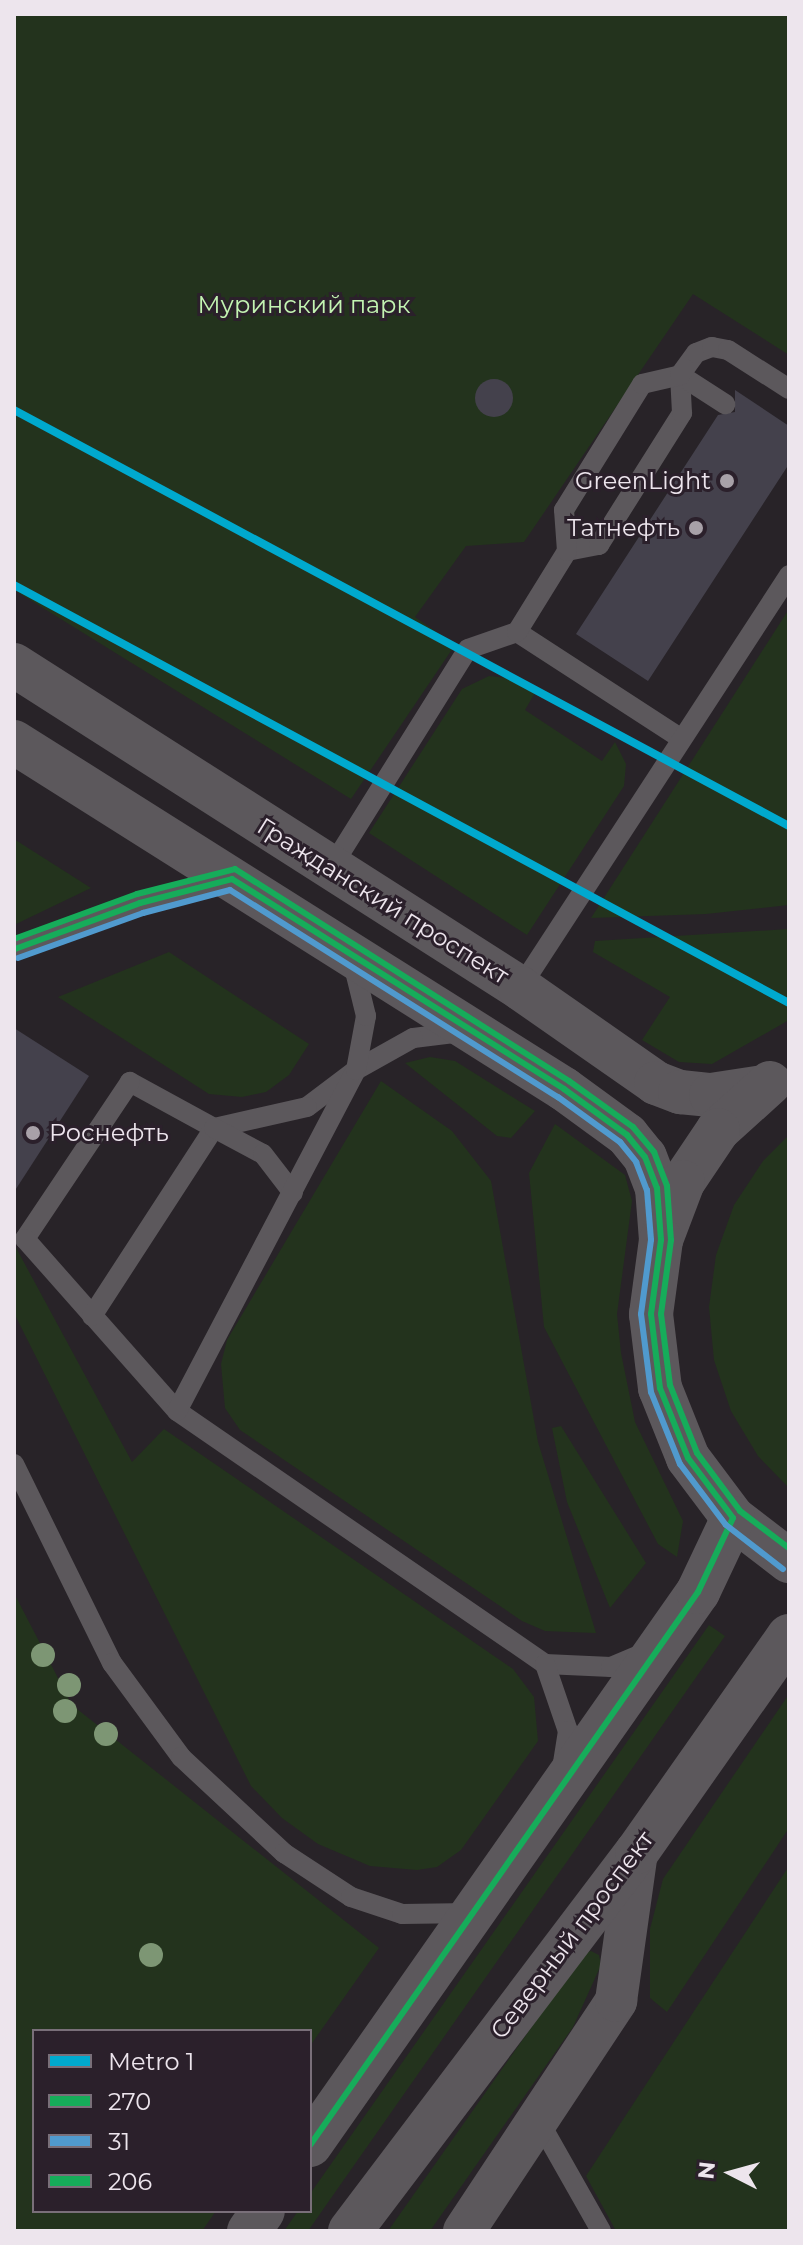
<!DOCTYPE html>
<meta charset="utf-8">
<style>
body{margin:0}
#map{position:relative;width:803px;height:2245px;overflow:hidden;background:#282328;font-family:Montserrat,sans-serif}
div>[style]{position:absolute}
.green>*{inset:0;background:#23331d}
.building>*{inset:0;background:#44414c}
.round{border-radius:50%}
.lane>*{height:20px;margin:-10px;padding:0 10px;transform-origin:10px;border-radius:10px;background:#5c585c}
.street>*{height:42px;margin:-21px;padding:0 21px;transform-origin:21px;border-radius:21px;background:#5c585c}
.secondary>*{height:44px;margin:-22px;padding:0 22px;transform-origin:22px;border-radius:22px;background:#5c585c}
.bus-1>*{height:6px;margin:-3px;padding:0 3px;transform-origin:3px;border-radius:3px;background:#16ac5a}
.bus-2>*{height:6px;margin:-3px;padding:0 3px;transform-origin:3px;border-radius:3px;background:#509ace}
.bus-3>*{height:6px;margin:-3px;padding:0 3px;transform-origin:3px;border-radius:3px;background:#16ac5a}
.metro-1>*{height:8px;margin:-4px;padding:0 4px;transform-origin:4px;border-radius:4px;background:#00a9ce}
.trees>*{width:24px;height:24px;margin:-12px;border-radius:50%;background:#7d9674}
.dots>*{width:22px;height:22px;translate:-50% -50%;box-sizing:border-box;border:4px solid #2b202b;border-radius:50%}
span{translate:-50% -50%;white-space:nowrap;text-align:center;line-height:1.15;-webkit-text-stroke:6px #2b202b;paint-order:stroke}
.park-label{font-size:24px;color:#c3f4b2}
.poi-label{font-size:24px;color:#ede5ed}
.right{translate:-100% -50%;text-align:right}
.left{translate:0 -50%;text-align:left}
.street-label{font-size:24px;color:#ede5ed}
.frame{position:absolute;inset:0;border:16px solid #ede5ed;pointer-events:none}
.legend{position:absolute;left:32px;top:2029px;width:280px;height:184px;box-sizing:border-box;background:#2b202b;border:2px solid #796f79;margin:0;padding:10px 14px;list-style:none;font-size:24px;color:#ede5ed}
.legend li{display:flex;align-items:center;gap:16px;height:40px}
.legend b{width:40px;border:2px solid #796f79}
.north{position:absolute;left:691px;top:2133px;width:80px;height:80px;-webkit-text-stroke:6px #2b202b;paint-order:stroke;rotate:276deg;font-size:22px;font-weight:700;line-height:32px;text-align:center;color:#ede5ed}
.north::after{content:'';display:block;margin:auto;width:28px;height:36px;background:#ede5ed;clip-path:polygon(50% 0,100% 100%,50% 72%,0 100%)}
</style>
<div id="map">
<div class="green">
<i style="clip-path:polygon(14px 14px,789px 14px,789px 355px,693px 294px,524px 542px,466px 546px,415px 617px,455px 645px,351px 799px,14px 590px)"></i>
<i style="clip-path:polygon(789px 609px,789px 905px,706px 914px,591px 918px)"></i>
<i style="clip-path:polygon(489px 676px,516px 679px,536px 691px,525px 710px,602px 761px,615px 742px,626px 764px,624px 786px,527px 935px,369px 833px,462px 689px)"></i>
<i style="clip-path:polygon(14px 839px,91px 888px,14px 925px)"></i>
<i style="clip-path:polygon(789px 929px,789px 1020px,712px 1064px,679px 1062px,642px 1040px,670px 997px,593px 952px,595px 941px)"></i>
<i style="clip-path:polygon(169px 952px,309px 1044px,289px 1075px,266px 1092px,242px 1097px,209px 1094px,58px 997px)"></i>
<i style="clip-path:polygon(430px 1057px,455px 1061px,535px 1111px,511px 1138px,497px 1136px,405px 1063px)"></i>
<i style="clip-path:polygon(381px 1081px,452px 1131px,491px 1181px,538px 1442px,596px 1633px,545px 1631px,522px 1621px,240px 1430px,225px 1408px,221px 1364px,227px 1340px)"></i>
<i style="clip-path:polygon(555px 1124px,625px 1175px,632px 1201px,617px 1314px,621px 1353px,635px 1422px,683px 1521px,677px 1557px,658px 1544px,544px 1327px,529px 1173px)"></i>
<i style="clip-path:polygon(789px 1135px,789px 1488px,758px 1456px,731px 1411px,714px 1360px,709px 1307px,716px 1255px,734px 1205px,763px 1161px)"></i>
<i style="clip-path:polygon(14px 1244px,132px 1462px,164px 1429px,513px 1669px,534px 1697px,538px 1741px,461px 1850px,437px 1867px,417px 1870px,370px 1866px,318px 1844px,282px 1818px,251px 1786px,14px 1313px)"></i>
<i style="clip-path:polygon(561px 1426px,646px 1563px,610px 1608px,567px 1502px,552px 1428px)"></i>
<i style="clip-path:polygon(14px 1593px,72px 1705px,379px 1948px,310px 2046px,310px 2031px,34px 2031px,34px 2211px,216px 2211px,202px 2231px,14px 2231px)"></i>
<i style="clip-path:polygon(709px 1625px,725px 1636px,308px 2231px,284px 2231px,298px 2211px,310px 2211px,310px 2194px)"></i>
<i style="clip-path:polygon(789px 1694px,789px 1828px,667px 2012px,650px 1998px,650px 1929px,663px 1879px)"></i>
<i style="clip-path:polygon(789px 1866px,789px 2231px,616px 2231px,586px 2176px)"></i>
<i style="clip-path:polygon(591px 1951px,599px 1955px,601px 1965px,573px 2027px,430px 2231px,388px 2231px,583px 1954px)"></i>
</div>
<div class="building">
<i class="round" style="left:475px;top:379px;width:38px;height:38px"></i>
<i style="clip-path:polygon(735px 390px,789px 426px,789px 464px,648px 681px,576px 634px,718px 415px,735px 412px)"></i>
<i style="clip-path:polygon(14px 1028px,89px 1076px,14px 1192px)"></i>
</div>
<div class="lane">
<i style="left:567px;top:551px;width:33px;rotate:-11deg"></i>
<i style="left:599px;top:545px;width:156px;rotate:-57.8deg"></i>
<i style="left:682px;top:413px;width:38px;rotate:-93deg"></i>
<i style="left:680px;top:375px;width:54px;rotate:32.8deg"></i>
<i style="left:517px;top:632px;width:194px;rotate:33deg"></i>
<i style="left:331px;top:868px;width:258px;rotate:-58deg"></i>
<i style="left:468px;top:649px;width:52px;rotate:-19.1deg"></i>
<i style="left:517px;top:632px;width:95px;rotate:-58.3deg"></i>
<i style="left:567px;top:551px;width:41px;rotate:-94.2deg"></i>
<i style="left:564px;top:510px;width:148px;rotate:-58.2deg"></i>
<i style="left:642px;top:384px;width:39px;rotate:-13deg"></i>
<i style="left:680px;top:375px;width:27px;rotate:-54deg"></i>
<i style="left:696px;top:353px;width:17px;rotate:-21deg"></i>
<i style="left:712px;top:347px;width:16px;rotate:11deg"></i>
<i style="left:728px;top:350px;width:72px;rotate:32.6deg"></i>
<i style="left:14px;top:950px;width:134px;rotate:-20.5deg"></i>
<i style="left:140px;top:903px;width:90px;rotate:-14.8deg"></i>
<i style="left:520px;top:988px;width:493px;rotate:-56.9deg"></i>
<i style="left:462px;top:1032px;width:49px;rotate:173deg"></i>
<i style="left:413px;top:1038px;width:65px;rotate:150.7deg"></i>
<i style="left:356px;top:1070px;width:61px;rotate:142.9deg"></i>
<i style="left:307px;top:1107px;width:95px;rotate:167.3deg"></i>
<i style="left:214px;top:1128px;width:96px;rotate:-151.3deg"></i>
<i style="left:130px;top:1082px;width:189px;rotate:123.8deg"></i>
<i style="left:25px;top:1239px;width:230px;rotate:48.5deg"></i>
<i style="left:177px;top:1411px;width:447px;rotate:34.5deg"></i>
<i style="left:545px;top:1664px;width:66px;rotate:2.6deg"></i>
<i style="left:611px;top:1667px;width:38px;rotate:-23deg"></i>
<i style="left:92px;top:1316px;width:224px;rotate:-57deg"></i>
<i style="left:214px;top:1128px;width:55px;rotate:28deg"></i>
<i style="left:263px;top:1154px;width:49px;rotate:52.4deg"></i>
<i style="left:177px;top:1411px;width:385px;rotate:-62.3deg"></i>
<i style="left:356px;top:1070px;width:55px;rotate:-79.5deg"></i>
<i style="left:366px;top:1016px;width:59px;rotate:-103.8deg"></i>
<i style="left:14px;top:1464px;width:222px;rotate:63.8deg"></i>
<i style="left:112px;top:1663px;width:117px;rotate:53.7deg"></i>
<i style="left:181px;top:1757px;width:141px;rotate:43deg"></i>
<i style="left:284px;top:1853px;width:80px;rotate:33.3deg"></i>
<i style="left:351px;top:1897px;width:54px;rotate:18.4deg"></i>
<i style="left:402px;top:1914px;width:70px;rotate:-0.8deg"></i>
<i style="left:545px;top:1664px;width:71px;rotate:71.1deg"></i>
<i style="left:568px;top:1731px;width:37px;rotate:99deg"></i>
<i style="left:540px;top:2123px;width:124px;rotate:60.5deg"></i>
</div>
<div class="street">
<i style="left:464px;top:2231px;width:276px;rotate:-56.5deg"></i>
<i style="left:616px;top:2001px;width:150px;rotate:-82deg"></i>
</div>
<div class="secondary">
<i style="left:14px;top:665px;width:600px;rotate:32.55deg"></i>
<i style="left:520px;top:988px;width:166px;rotate:34.9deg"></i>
<i style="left:656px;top:1083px;width:26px;rotate:21deg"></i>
<i style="left:680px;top:1092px;width:31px;rotate:6deg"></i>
<i style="left:711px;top:1095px;width:53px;rotate:-8.7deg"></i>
<i style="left:14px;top:742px;width:650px;rotate:32.25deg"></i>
<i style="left:564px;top:1089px;width:78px;rotate:36.1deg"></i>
<i style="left:627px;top:1135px;width:28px;rotate:51deg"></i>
<i style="left:645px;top:1157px;width:33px;rotate:69deg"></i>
<i style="left:657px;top:1188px;width:52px;rotate:85.6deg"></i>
<i style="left:770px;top:1083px;width:70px;rotate:137.9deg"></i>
<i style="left:718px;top:1130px;width:63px;rotate:123.9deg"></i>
<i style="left:683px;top:1182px;width:62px;rotate:110.8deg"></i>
<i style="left:661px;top:1240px;width:75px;rotate:97.7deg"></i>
<i style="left:651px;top:1314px;width:75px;rotate:83.1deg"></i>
<i style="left:660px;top:1388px;width:75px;rotate:68.2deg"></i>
<i style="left:688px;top:1458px;width:75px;rotate:53.1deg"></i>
<i style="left:733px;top:1518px;width:71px;rotate:37.5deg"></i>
<i style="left:310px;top:2145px;width:676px;rotate:-54.95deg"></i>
<i style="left:698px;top:1592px;width:82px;rotate:-64.7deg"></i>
<i style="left:249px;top:2231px;width:24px;rotate:-55deg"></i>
<i style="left:350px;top:2231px;width:475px;rotate:-52.9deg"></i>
<i style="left:637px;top:1852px;width:264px;rotate:-54.9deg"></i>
</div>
<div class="bus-1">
<i style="left:15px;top:949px;width:133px;rotate:-20.2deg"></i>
<i style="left:140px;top:903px;width:95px;rotate:-14.6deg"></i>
<i style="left:232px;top:879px;width:393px;rotate:32.3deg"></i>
<i style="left:564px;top:1089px;width:78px;rotate:36.1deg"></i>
<i style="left:627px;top:1135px;width:28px;rotate:51deg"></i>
<i style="left:645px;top:1157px;width:33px;rotate:69deg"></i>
<i style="left:657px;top:1188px;width:52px;rotate:85.6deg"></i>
<i style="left:661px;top:1240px;width:75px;rotate:97.7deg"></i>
<i style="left:651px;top:1314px;width:75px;rotate:83.1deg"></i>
<i style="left:660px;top:1388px;width:75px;rotate:68.2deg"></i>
<i style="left:688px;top:1458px;width:75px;rotate:53.1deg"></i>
<i style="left:733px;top:1518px;width:82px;rotate:115.3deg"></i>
<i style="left:698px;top:1592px;width:676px;rotate:125.05deg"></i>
</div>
<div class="bus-2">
<i style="left:18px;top:958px;width:133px;rotate:-19.8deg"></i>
<i style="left:143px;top:913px;width:90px;rotate:-14.8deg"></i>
<i style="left:230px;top:890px;width:388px;rotate:32.3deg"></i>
<i style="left:558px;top:1097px;width:77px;rotate:36deg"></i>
<i style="left:620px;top:1142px;width:26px;rotate:51deg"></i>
<i style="left:636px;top:1162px;width:30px;rotate:69deg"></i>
<i style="left:647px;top:1190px;width:50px;rotate:85.4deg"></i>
<i style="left:651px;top:1240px;width:75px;rotate:97.7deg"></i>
<i style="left:641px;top:1314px;width:79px;rotate:82.7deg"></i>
<i style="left:651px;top:1392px;width:78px;rotate:68.1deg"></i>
<i style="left:680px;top:1464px;width:76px;rotate:53deg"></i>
<i style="left:726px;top:1525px;width:72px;rotate:37.7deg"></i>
</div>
<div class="bus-3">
<i style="left:14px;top:939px;width:131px;rotate:-20.1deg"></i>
<i style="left:137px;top:894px;width:101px;rotate:-14.3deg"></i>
<i style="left:235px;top:869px;width:396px;rotate:32.4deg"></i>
<i style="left:569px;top:1081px;width:79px;rotate:35.7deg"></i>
<i style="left:633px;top:1127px;width:33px;rotate:50deg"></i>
<i style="left:654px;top:1152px;width:36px;rotate:69deg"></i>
<i style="left:667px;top:1186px;width:54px;rotate:85.8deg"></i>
<i style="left:671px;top:1240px;width:75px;rotate:97.7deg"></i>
<i style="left:661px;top:1314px;width:72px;rotate:82.8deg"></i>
<i style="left:670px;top:1385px;width:73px;rotate:68.3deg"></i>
<i style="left:697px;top:1453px;width:72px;rotate:53.4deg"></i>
<i style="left:740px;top:1511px;width:61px;rotate:37.1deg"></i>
</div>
<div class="metro-1">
<i style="left:14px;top:410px;width:880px;rotate:28.23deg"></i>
<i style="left:14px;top:585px;width:881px;rotate:28.34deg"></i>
</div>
<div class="trees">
<i style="left:43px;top:1655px"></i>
<i style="left:69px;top:1685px"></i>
<i style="left:65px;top:1711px"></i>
<i style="left:106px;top:1734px"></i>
<i style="left:151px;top:1955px"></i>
</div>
<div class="dots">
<i style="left:727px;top:481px;background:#a8a1a8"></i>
<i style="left:696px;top:528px;background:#a8a1a8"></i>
<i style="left:33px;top:1133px;background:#a8a1a8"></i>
</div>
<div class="park-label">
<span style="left:304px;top:305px">Муринский парк</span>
</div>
<div class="poi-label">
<span class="right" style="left:711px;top:481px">GreenLight</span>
<span class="right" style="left:680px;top:528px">Татнефть</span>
<span class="left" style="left:49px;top:1133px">Роснефть</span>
</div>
<div class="street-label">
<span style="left:383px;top:901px;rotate:32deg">Гражданский проспект</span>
<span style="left:572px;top:1935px;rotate:-53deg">Северный проспект</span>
</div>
<div class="frame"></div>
<ul class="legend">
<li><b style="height:10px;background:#00a9ce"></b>Metro 1</li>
<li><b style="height:10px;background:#16ac5a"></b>270</li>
<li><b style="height:10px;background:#509ace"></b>31</li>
<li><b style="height:10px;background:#16ac5a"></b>206</li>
</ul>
<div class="north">N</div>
</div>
